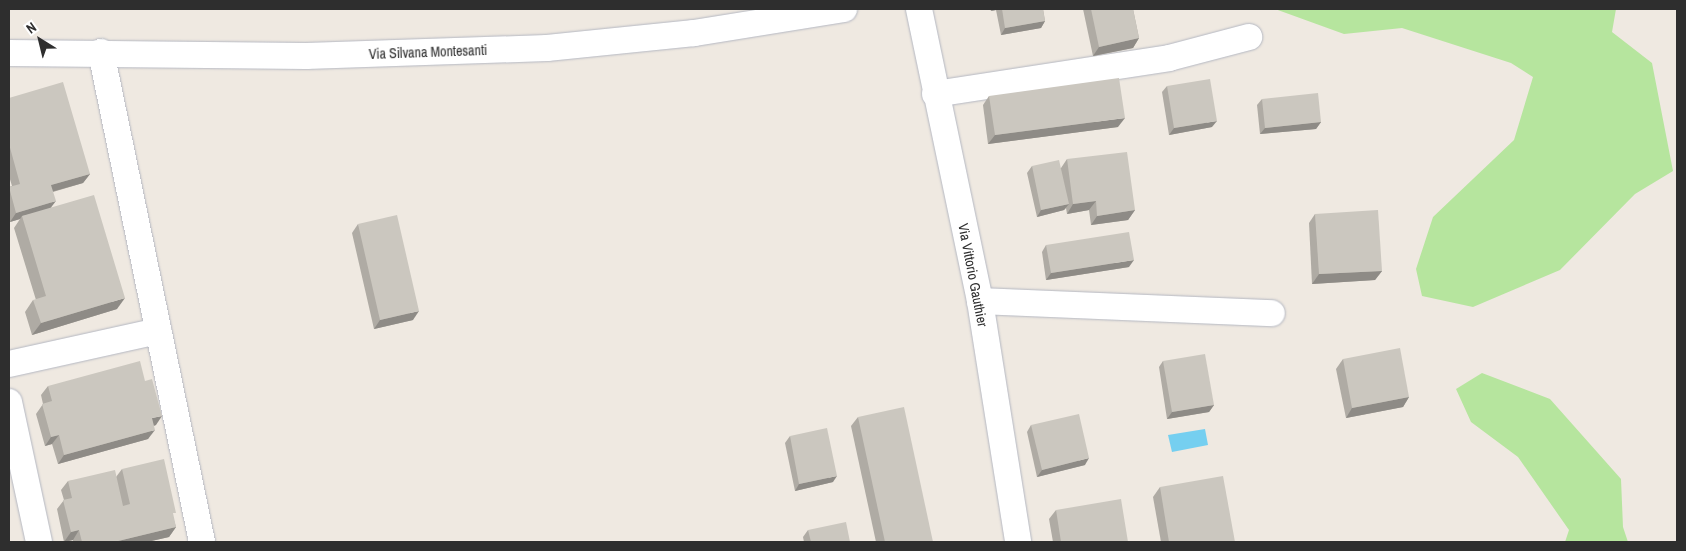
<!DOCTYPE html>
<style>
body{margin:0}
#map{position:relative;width:1686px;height:551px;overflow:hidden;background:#efe9e1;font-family:"Archivo Narrow",sans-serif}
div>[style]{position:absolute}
.green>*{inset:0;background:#b6e59e}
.water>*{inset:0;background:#75cff0}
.roads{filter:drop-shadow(0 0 1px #b4b7c1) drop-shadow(0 0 1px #b4b7c1)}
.street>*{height:26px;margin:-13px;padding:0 13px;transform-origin:13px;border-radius:13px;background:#fff}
.wall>*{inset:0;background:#afaba4}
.shaded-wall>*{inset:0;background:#8e8b86}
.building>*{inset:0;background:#cbc7bf}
span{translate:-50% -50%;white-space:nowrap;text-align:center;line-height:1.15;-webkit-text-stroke:4px #fff;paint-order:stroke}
.street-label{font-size:14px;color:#2e2e2e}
.frame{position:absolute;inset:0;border:10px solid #2e2e2e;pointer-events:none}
.north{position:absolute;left:15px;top:15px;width:50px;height:50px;-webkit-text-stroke:4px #fff;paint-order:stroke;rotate:324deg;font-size:14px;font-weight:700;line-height:20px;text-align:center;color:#2e2e2e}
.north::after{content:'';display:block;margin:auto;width:18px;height:22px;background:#2e2e2e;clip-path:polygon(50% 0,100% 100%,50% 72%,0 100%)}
</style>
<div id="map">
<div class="green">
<i style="clip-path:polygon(1275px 9px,1616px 9px,1612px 32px,1652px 63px,1673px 171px,1635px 194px,1560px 270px,1473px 307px,1422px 296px,1416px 269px,1433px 217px,1514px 140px,1533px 77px,1511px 63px,1402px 28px,1344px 34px)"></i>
<i style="clip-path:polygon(1482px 373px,1550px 399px,1621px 479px,1623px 527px,1628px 542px,1565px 542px,1569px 530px,1518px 457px,1471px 422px,1456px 389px)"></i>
</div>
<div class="water">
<i style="clip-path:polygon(1205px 429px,1208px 445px,1172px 452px,1168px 435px)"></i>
</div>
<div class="roads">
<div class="street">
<i style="left:919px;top:9px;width:298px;rotate:78.2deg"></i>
<i style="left:980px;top:301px;width:244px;rotate:81deg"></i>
<i style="left:101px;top:52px;width:500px;rotate:78.35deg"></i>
<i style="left:9px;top:53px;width:297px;rotate:0.6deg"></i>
<i style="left:306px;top:56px;width:241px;rotate:-1.9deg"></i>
<i style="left:547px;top:48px;width:148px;rotate:-5.8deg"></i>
<i style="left:694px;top:33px;width:152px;rotate:-9.1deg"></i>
<i style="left:935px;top:94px;width:237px;rotate:-8.7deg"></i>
<i style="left:1169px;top:58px;width:83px;rotate:-14.7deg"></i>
<i style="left:980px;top:301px;width:292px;rotate:2.4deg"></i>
<i style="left:9px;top:364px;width:153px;rotate:-12.5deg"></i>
<i style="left:9px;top:402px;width:143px;rotate:77.9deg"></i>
</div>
</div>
<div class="wall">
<i style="clip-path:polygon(990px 9px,1043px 9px,1045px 21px,1041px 28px,1001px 35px,996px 10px,991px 11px)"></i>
<i style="clip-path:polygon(1083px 9px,1133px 9px,1139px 38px,1133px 48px,1093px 56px)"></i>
<i style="clip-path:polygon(1167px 86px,1212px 127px,1169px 135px,1162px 92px)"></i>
<i style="clip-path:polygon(989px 96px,1118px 127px,988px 144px,983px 105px)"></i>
<i style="clip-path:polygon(9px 98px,90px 174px,83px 183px,53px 192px,51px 207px,117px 309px,32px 335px,25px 312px,33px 300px,36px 300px,14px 228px,20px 219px,10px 222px,9px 219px,9px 187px,12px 186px,9px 176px)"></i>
<i style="clip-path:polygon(1262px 99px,1321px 122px,1316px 129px,1260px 134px,1257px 105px)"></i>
<i style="clip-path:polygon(1067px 159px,1135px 210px,1128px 220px,1091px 225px,1089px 210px,1067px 214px,1066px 208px,1064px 210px,1037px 217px,1027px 173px,1032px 166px,1061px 168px)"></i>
<i style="clip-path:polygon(1315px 214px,1382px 271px,1375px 280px,1312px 284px,1309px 223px)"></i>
<i style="clip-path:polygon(358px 224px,413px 320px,374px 329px,352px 233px)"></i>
<i style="clip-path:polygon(1046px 245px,1129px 267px,1046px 280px,1042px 252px)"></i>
<i style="clip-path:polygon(1343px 359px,1409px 397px,1403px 407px,1346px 418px,1336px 369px)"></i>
<i style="clip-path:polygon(1163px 361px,1214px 405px,1209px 412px,1167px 419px,1159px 367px)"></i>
<i style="clip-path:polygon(48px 386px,156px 425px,154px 426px,148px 439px,58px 464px,52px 444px,45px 446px,36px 414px,43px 404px,41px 395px)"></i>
<i style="clip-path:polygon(858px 417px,933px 542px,876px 542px,851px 426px)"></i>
<i style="clip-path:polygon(1031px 425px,1085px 465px,1037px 477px,1027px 432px)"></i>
<i style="clip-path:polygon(790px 436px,833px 482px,795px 491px,785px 443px)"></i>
<i style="clip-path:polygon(122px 469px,173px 517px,176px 527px,169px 537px,147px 542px,73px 542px,73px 540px,64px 542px,57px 509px,64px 500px,61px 490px,68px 481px,116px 477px)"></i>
<i style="clip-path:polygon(1160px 487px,1235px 542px,1161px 542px,1153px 497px)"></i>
<i style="clip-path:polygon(1056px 510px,1128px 542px,1053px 542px,1049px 519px)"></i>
<i style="clip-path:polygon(808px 530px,850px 542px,804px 542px,803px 537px)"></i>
</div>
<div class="shaded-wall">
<i style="clip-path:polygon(992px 9px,997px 9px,996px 10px,991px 11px)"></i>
<i style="clip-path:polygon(1045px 21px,1041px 28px,1001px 35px,1005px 28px)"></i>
<i style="clip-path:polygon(1139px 38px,1133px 48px,1093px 56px,1099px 47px)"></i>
<i style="clip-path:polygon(1125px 118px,1118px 127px,988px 144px,995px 135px)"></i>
<i style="clip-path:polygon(1217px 121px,1212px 127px,1169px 135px,1174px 128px)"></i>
<i style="clip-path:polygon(1321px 122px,1316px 129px,1260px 134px,1265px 128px)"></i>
<i style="clip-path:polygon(90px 174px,83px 183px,44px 194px,51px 185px)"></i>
<i style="clip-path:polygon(56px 201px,49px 210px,22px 216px,20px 219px,10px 222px,16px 213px)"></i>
<i style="clip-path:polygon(1096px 201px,1089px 210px,1067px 214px,1073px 204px)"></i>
<i style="clip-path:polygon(1069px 204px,1064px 210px,1037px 217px,1041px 210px)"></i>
<i style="clip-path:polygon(1135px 210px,1128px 220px,1091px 225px,1097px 216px)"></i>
<i style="clip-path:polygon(1134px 260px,1129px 267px,1046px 280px,1051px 273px)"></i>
<i style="clip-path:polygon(1382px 271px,1375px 280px,1312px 284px,1319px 274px)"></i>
<i style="clip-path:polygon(125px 298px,117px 309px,32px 335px,41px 323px)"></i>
<i style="clip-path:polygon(419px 311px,413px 320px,374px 329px,380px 320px)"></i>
<i style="clip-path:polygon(1409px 397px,1403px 407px,1346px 418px,1352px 408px)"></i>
<i style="clip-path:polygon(1214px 405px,1209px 412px,1167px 419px,1172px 412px)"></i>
<i style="clip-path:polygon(162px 416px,156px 425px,145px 428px,152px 418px)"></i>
<i style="clip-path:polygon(155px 430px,148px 439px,58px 464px,64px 455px)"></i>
<i style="clip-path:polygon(59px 435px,52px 444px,45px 446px,51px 437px)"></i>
<i style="clip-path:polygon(1089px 458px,1085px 465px,1037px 477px,1042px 470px)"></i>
<i style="clip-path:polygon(837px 476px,833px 482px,795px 491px,799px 484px)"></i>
<i style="clip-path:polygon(176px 527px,169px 537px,147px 542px,114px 542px)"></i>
<i style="clip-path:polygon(79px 530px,73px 540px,64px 542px,71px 532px)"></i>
</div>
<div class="building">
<i style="clip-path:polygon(1002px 9px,1043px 9px,1045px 21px,1005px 28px)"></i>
<i style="clip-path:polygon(1091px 9px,1133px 9px,1139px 38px,1099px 47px)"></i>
<i style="clip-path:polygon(1119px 78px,1125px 118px,995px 135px,989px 96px)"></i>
<i style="clip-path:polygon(1210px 79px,1217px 121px,1174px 128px,1167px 86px)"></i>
<i style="clip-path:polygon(63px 82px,90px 174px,51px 185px,56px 201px,16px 213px,9px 187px,20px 184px,9px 144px,9px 98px)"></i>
<i style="clip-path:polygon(1318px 93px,1321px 122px,1265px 128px,1262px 99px)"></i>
<i style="clip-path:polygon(1127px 152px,1135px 210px,1097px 216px,1096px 201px,1073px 204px,1067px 159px)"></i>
<i style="clip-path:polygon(1059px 160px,1069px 204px,1041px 210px,1032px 166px)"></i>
<i style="clip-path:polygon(94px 195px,125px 298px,41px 323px,33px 300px,46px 296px,22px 216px)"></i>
<i style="clip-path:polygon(1378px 210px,1382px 271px,1319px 274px,1315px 214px)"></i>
<i style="clip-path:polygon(397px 215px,419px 311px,380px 320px,358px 224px)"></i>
<i style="clip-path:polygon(1129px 232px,1134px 260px,1051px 273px,1046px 245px)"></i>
<i style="clip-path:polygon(1400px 348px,1409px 397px,1352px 408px,1343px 359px)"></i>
<i style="clip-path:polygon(1205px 354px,1214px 405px,1172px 412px,1163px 361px)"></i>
<i style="clip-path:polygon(140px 361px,145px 381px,152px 379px,162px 416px,152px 418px,155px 430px,64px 455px,59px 435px,51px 437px,42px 404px,52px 401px,48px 386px)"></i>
<i style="clip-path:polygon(904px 407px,933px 542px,885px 542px,858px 417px)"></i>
<i style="clip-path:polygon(1079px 414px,1089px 458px,1042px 470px,1031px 425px)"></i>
<i style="clip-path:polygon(827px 428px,837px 476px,799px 484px,790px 436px)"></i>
<i style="clip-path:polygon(164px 459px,176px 513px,173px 513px,176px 527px,114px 542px,82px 542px,79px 530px,71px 532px,63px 500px,72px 498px,68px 481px,115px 470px,123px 506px,130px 504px,122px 469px)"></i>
<i style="clip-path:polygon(1223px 476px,1235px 542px,1169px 542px,1160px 487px)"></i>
<i style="clip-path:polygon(1121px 499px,1128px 542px,1061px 542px,1056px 510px)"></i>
<i style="clip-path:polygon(846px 522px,850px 542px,811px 542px,808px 530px)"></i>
</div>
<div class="street-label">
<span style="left:428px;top:52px;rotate:-2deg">Via Silvana Montesanti</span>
<span style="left:973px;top:275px;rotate:79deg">Via Vittorio Gauthier</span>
</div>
<div class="frame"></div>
<div class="north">N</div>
</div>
